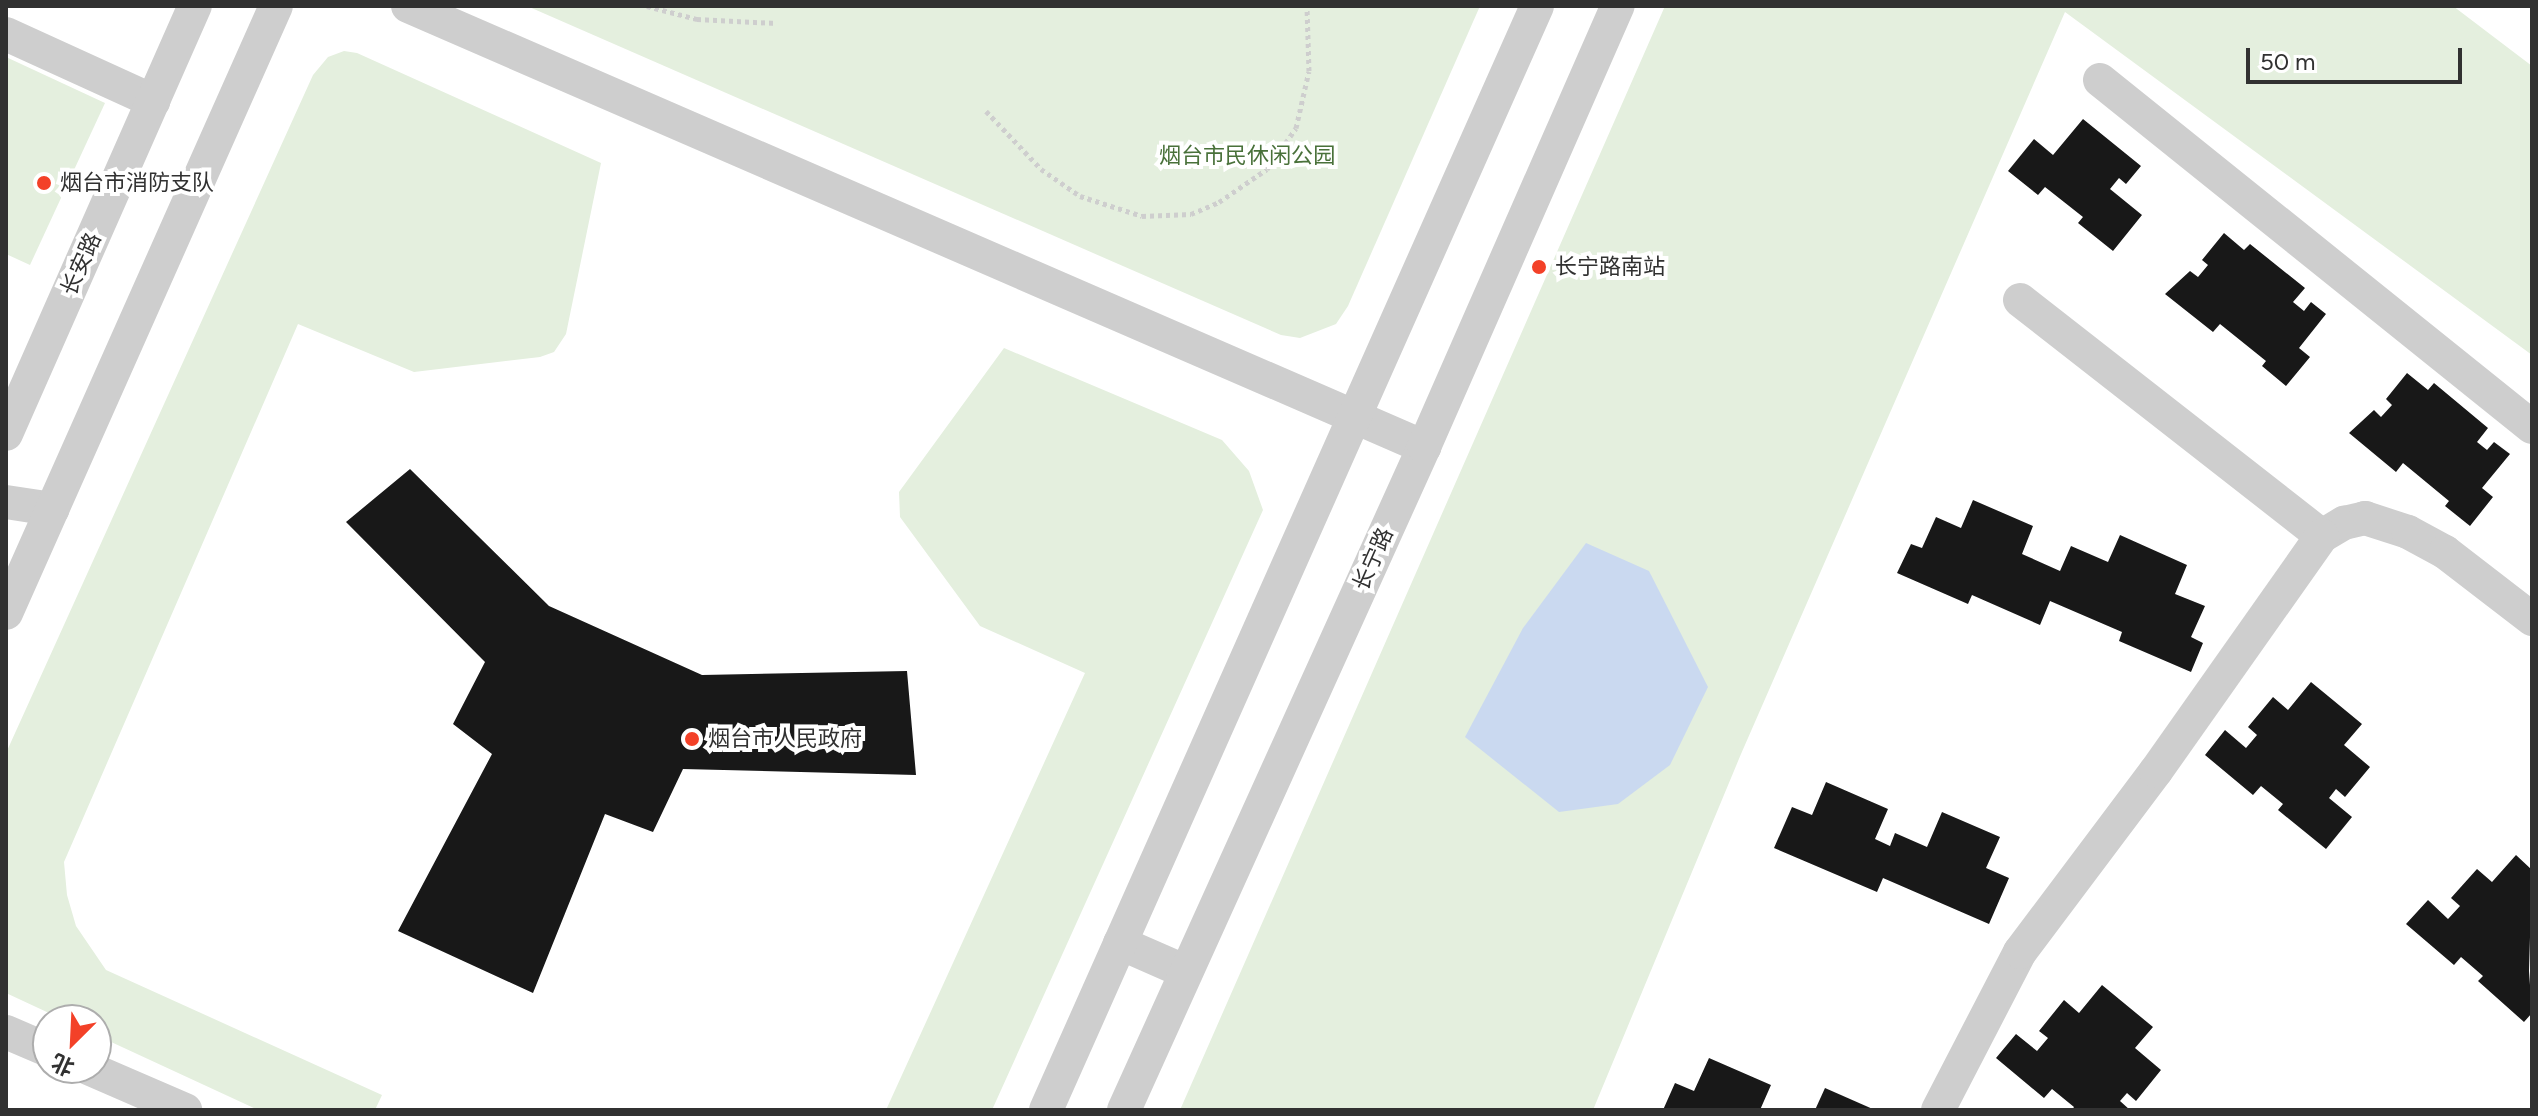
<!DOCTYPE html>
<meta charset="utf-8">
<style>
body{margin:0}
#map{position:relative;width:2538px;height:1116px;overflow:hidden;background:#fff;font-family:Figtree,"Noto Sans SC",sans-serif}
div>[style]{position:absolute}
.green>*{inset:0;background:#e4efde}
.water>*{inset:0;background:#cad9f0}
.building>*{inset:0;background:#181818}
.path>*{height:5px;margin-top:-2.5px;transform-origin:0;background:repeating-linear-gradient(90deg,#cecece 0 4px,transparent 0 8px)}
.minor>*{height:34px;margin:-17px;padding:0 17px;transform-origin:17px;border-radius:17px;background:#cecece}
.dots>*{width:22px;height:22px;translate:-50% -50%;box-sizing:border-box;border:4px solid #fff;border-radius:50%}
span{translate:-50% -50%;white-space:nowrap;text-align:center;line-height:1.15;-webkit-text-stroke:8px #fff;paint-order:stroke}
.park-label{font-size:22px;color:#49713a}
.poi-label{font-size:22px;color:#313131}
.left{translate:0 -50%;text-align:left}
.street-label{font-size:22px;color:#313131}
.frame{position:absolute;inset:0;border:8px solid #313131;pointer-events:none}
.north{position:absolute;left:32px;top:1004px;width:80px;height:80px;box-sizing:border-box;background:#fff;border:2px solid #adadad;border-radius:50%;rotate:204deg;font-size:22px;font-weight:700;line-height:32px;text-align:center;color:#313131}
.north::after{content:'';display:block;margin:auto;width:28px;height:36px;background:#f34128;clip-path:polygon(50% 0,100% 100%,50% 72%,0 100%)}
.scale{position:absolute;left:2246px;top:48px;width:216px;height:36px;box-sizing:border-box;border:4px solid #313131;border-top:0;padding-left:10px;font-size:24px;line-height:28px;white-space:nowrap;color:#313131;-webkit-text-stroke:6px #fff;paint-order:stroke}
</style>
<div id="map">
<div class="green">
<i style="clip-path:polygon(527px 6px,1480px 6px,1348px 306px,1336px 324px,1300px 338px,1281px 335px)"></i>
<i style="clip-path:polygon(1665px 6px,2453px 6px,2532px 66px,2532px 355px,2065px 12px,1741px 754px,1593px 1110px,1180px 1110px)"></i>
<i style="clip-path:polygon(344px 51px,357px 53px,601px 163px,566px 334px,554px 352px,540px 357px,414px 372px,298px 324px,64px 862px,67px 895px,76px 926px,106px 970px,382px 1095px,375px 1110px,258px 1110px,96px 1035px,96px 1020px,64px 1020px,6px 993px,6px 753px,313px 75px,328px 57px)"></i>
<i style="clip-path:polygon(6px 57px,105px 103px,30px 265px,6px 254px)"></i>
<i style="clip-path:polygon(1004px 348px,1222px 440px,1249px 471px,1263px 510px,992px 1110px,886px 1110px,1085px 673px,980px 626px,900px 517px,899px 492px)"></i>
</div>
<div class="water">
<i style="clip-path:polygon(1586px 543px,1649px 571px,1708px 687px,1670px 765px,1618px 804px,1559px 812px,1465px 737px,1523px 628px)"></i>
</div>
<div class="building">
<i style="clip-path:polygon(2083px 119px,2141px 166px,2126px 184px,2119px 178px,2110px 189px,2142px 215px,2113px 251px,2078px 223px,2083px 217px,2045px 187px,2038px 195px,2008px 171px,2034px 139px,2053px 155px)"></i>
<i style="clip-path:polygon(2224px 233px,2244px 250px,2250px 244px,2305px 288px,2293px 302px,2304px 311px,2311px 302px,2326px 314px,2299px 348px,2310px 357px,2286px 386px,2262px 366px,2266px 361px,2220px 324px,2213px 332px,2165px 294px,2190px 271px,2198px 277px,2208px 265px,2202px 260px)"></i>
<i style="clip-path:polygon(2407px 373px,2428px 390px,2434px 383px,2488px 428px,2477px 442px,2487px 450px,2494px 442px,2510px 454px,2482px 488px,2493px 497px,2470px 526px,2445px 506px,2449px 501px,2403px 463px,2396px 472px,2349px 433px,2374px 410px,2381px 417px,2392px 405px,2386px 399px)"></i>
<i style="clip-path:polygon(410px 469px,549px 606px,702px 675px,907px 671px,916px 775px,683px 769px,653px 832px,605px 814px,533px 993px,398px 931px,492px 754px,453px 724px,485px 662px,346px 522px)"></i>
<i style="clip-path:polygon(1973px 500px,2033px 526px,2022px 554px,2060px 571px,2071px 546px,2108px 562px,2120px 535px,2187px 565px,2175px 594px,2205px 606px,2191px 637px,2203px 643px,2191px 672px,2119px 641px,2122px 632px,2050px 601px,2040px 625px,1972px 595px,1968px 604px,1897px 573px,1911px 544px,1922px 548px,1936px 517px,1961px 528px)"></i>
<i style="clip-path:polygon(2311px 682px,2362px 724px,2344px 745px,2370px 767px,2345px 797px,2336px 789px,2329px 798px,2352px 817px,2326px 849px,2278px 810px,2283px 804px,2261px 786px,2253px 795px,2205px 755px,2225px 730px,2246px 748px,2257px 735px,2248px 727px,2273px 697px,2288px 710px)"></i>
<i style="clip-path:polygon(1826px 782px,1888px 809px,1875px 839px,1890px 846px,1895px 833px,1927px 847px,1942px 812px,2000px 837px,1986px 868px,2009px 878px,1989px 924px,1883px 878px,1877px 892px,1774px 848px,1792px 807px,1812px 815px)"></i>
<i style="clip-path:polygon(2516px 855px,2532px 870px,2529px 971px,2532px 1013px,2524px 1022px,2478px 981px,2483px 976px,2461px 957px,2454px 965px,2406px 924px,2428px 900px,2448px 919px,2460px 906px,2451px 898px,2477px 869px,2492px 882px)"></i>
<i style="clip-path:polygon(2102px 985px,2153px 1027px,2135px 1048px,2161px 1070px,2136px 1101px,2127px 1093px,2120px 1101px,2130px 1110px,2072px 1110px,2074px 1107px,2052px 1089px,2044px 1098px,1996px 1058px,2016px 1034px,2037px 1051px,2048px 1038px,2039px 1031px,2064px 1000px,2079px 1013px)"></i>
<i style="clip-path:polygon(1709px 1058px,1771px 1085px,1760px 1110px,1663px 1110px,1675px 1083px,1694px 1091px)"></i>
<i style="clip-path:polygon(1825px 1088px,1875px 1110px,1815px 1110px)"></i>
</div>
<div class="path">
<i style="left:647px;top:6px;width:52px;rotate:14.6deg"></i>
<i style="left:697px;top:19px;width:80px;rotate:2.9deg"></i>
<i style="left:986px;top:111px;width:80px;rotate:46.5deg"></i>
<i style="left:1041px;top:169px;width:47px;rotate:34.7deg"></i>
<i style="left:1080px;top:196px;width:65px;rotate:17.9deg"></i>
<i style="left:1142px;top:216px;width:49px;rotate:-2.3deg"></i>
<i style="left:1191px;top:214px;width:30px;rotate:-23deg"></i>
<i style="left:1219px;top:202px;width:58px;rotate:-34.5deg"></i>
<i style="left:1267px;top:169px;width:50px;rotate:-54.7deg"></i>
<i style="left:1296px;top:128px;width:58px;rotate:-77.2deg"></i>
<i style="left:1309px;top:71px;width:65px;rotate:-91.8deg"></i>
</div>
<div class="minor">
<i style="left:408px;top:6px;width:1108px;rotate:23.46deg"></i>
<i style="left:6px;top:34px;width:162px;rotate:24.5deg"></i>
<i style="left:2100px;top:80px;width:554px;rotate:38.77deg"></i>
<i style="left:2020px;top:300px;width:383px;rotate:38deg"></i>
<i style="left:2322px;top:536px;width:26px;rotate:-31deg"></i>
<i style="left:2344px;top:523px;width:22px;rotate:-13deg"></i>
<i style="left:2365px;top:518px;width:45px;rotate:18deg"></i>
<i style="left:2408px;top:532px;width:42px;rotate:28.4deg"></i>
<i style="left:2445px;top:552px;width:110px;rotate:37.6deg"></i>
<i style="left:6px;top:434px;width:468px;rotate:-66.2deg"></i>
<i style="left:6px;top:502px;width:47px;rotate:8.7deg"></i>
<i style="left:6px;top:613px;width:664px;rotate:-66.02deg"></i>
<i style="left:1120px;top:943px;width:72px;rotate:23.7deg"></i>
<i style="left:6px;top:1032px;width:46px;rotate:23.2deg"></i>
<i style="left:88px;top:1068px;width:106px;rotate:23.4deg"></i>
<i style="left:1046px;top:1110px;width:1208px;rotate:-66.02deg"></i>
<i style="left:1124px;top:1110px;width:728px;rotate:-65.65deg"></i>
<i style="left:1424px;top:447px;width:482px;rotate:-66.3deg"></i>
<i style="left:1938px;top:1110px;width:178px;rotate:-62.6deg"></i>
<i style="left:2020px;top:952px;width:226px;rotate:-53.1deg"></i>
<i style="left:2156px;top:771px;width:288px;rotate:-54.8deg"></i>
</div>
<div class="dots">
<i style="left:44px;top:183px;background:#f34128"></i>
<i style="left:1539px;top:267px;background:#f34128"></i>
<i style="left:692px;top:739px;background:#f34128"></i>
</div>
<div class="park-label">
<span style="left:1247px;top:156px">烟台市民休闲公园</span>
</div>
<div class="poi-label">
<span class="left" style="left:60px;top:183px">烟台市消防支队</span>
<span class="left" style="left:1555px;top:267px">长宁路南站</span>
<span class="left" style="left:708px;top:739px">烟台市人民政府</span>
</div>
<div class="street-label">
<span style="left:81px;top:264px;rotate:-66deg">长安路</span>
<span style="left:1373px;top:559px;rotate:-66deg">长宁路</span>
</div>
<div class="frame"></div>
<div class="north">北</div>
<div class="scale">50 m</div>
</div>
